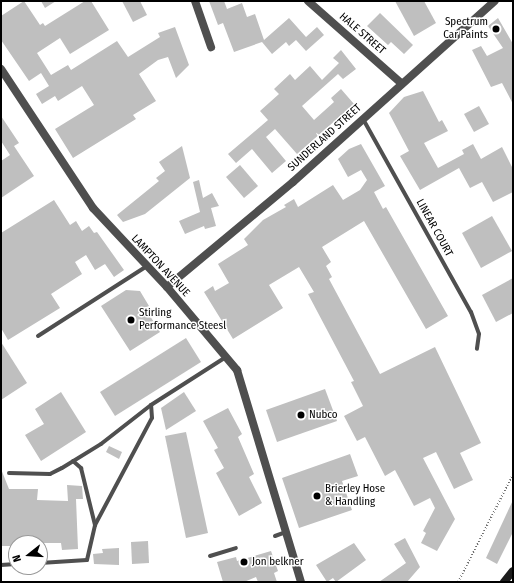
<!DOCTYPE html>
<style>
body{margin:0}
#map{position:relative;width:514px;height:583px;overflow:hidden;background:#fff;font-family:"Fira Sans Condensed",sans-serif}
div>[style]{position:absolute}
.building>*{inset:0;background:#bfbfbf}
.path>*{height:1.5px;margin-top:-0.75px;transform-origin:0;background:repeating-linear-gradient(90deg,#717171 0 1px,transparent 0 3px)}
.service>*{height:4px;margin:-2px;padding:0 2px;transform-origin:2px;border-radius:2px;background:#4f4f4f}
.minor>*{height:8px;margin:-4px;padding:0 4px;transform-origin:4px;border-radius:4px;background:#4f4f4f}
.tertiary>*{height:8px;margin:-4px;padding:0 4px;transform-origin:4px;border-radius:4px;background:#4f4f4f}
.secondary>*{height:8px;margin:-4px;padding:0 4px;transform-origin:4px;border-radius:4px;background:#1c1c1c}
.dots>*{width:11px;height:11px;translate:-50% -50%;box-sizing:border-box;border:2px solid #fff;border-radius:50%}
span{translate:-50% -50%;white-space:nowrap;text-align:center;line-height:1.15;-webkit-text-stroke:3px #fff;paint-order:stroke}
.poi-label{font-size:11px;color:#000}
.right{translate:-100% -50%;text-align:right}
.left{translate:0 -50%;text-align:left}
.street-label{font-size:11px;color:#000}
.frame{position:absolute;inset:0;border:2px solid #000;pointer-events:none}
.north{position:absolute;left:8px;top:535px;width:40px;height:40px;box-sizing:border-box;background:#fff;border:1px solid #999;border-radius:50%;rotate:253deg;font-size:11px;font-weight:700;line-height:16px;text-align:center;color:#000}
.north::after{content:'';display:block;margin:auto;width:14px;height:18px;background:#000;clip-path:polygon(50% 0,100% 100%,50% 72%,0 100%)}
</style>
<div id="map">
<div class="building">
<i style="clip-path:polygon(24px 1px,40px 25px,43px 23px,45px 26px,85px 1px,91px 1px,109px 30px,70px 54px,60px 38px,37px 53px,51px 75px,68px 65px,71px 70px,117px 41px,128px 57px,160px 37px,158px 33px,175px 27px,189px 65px,176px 78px,168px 57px,158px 60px,139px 74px,156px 101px,133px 115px,136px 119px,73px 158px,55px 129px,94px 105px,82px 86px,58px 101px,55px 96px,42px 104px,36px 94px,49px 86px,41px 73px,29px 81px,1px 40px,1px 16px)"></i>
<i style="clip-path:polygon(41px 1px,56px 1px,45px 8px)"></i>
<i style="clip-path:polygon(122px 1px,140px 1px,147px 15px,133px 22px)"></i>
<i style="clip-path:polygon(209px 1px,224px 1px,227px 9px,242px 3px,247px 17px,255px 14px,264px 40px,289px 18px,306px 37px,317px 27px,324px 35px,306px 51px,296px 40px,289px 46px,286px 42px,272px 54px,262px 42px,234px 52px,223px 23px,218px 25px)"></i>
<i style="clip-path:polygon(395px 1px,424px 1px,436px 23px,414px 36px)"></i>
<i style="clip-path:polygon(380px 13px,413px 45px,404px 54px,391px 42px,388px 45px,367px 26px)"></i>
<i style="clip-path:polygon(498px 18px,513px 44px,513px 104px,502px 83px,491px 87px,472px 50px,481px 46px,487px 56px,503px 48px,488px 26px)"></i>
<i style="clip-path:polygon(341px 50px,356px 69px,343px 79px,338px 74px,302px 106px,314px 120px,334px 102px,331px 98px,341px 89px,354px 104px,297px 154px,275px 129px,266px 137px,286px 161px,272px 173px,252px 149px,236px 163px,228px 154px,268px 120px,260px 111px,279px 94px,274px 89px,290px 74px,295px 80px,310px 66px,322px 80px,339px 63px,333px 58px)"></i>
<i style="clip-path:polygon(423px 91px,439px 122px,442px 120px,448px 131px,424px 143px,438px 168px,464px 154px,462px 150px,473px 144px,481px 159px,502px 147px,513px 169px,513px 192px,493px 202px,482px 182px,470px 188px,459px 168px,420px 190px,400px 156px,409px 151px,389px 113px,404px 97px)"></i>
<i style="clip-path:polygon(479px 106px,489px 124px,474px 132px,464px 114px)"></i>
<i style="clip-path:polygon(1px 116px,19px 143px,14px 146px,34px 176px,1px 198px,1px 161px,10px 155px,1px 141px)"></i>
<i style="clip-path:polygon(361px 144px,385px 186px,374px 192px,383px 209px,386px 207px,448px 316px,426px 329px,364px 221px,322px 247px,331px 262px,326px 266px,332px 277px,329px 279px,380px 374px,435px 347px,481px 443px,460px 453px,473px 480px,454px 489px,436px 452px,423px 458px,455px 519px,437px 551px,421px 543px,426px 533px,423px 531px,435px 508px,430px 498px,414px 506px,395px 470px,385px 476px,365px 437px,357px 441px,344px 416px,363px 406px,351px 382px,354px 381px,308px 294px,314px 292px,299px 267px,269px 285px,283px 308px,233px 339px,204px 292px,213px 286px,215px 291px,229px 283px,218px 264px,248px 245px,244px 239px,263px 220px,286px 207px,284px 205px,294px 199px,298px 207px,333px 185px,343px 200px,360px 190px,367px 180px,361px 170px,348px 177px,338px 159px,349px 149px)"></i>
<i style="clip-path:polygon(182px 146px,190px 178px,145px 214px,123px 222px,117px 215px,159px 181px,156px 178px,165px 171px,159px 162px)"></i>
<i style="clip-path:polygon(240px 165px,258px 186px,244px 198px,226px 177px)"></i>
<i style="clip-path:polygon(199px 180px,203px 198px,212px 193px,219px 206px,211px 208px,216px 226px,205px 229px,204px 226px,185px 234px,179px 221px,200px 212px,193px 182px)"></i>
<i style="clip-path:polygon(54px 200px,70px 225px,76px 221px,82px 231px,89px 226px,94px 233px,97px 232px,124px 270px,114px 277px,105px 264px,95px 270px,86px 255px,75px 262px,82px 274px,51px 294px,60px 308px,8px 340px,1px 328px,1px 233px)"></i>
<i style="clip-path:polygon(492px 216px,512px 251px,481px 268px,462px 233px)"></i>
<i style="clip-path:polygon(513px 278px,513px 313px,496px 322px,482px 295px)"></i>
<i style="clip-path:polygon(126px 290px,140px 291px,149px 306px,145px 308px,160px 332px,130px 351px,101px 306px)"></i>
<i style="clip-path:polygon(186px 338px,201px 362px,115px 416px,100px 392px)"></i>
<i style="clip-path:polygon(1px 342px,27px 383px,1px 400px)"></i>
<i style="clip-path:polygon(325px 389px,337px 421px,277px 442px,266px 410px)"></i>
<i style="clip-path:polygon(61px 392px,86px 432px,41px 461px,25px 435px,44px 424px,35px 409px)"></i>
<i style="clip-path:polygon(184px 392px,196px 411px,166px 430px,161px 408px)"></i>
<i style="clip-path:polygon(228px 408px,242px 434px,238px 437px,254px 474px,249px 477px,262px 503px,239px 516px,216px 473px,224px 468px,214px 450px,218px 448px,203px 421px)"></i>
<i style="clip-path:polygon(186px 432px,208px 533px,186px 538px,165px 436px)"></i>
<i style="clip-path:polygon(109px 446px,122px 452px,119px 459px,106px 452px)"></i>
<i style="clip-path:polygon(350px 454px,358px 476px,342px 481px,352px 510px,299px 528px,282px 478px)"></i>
<i style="clip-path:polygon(1px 469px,9px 489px,38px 489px,37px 500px,68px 501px,67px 485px,82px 486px,83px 499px,76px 499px,78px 549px,62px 550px,61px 543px,16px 543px,16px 546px,1px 546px)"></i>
<i style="clip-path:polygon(513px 500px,513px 532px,497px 564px,486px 558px)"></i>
<i style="clip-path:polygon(405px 538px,420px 567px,407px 582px,379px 582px,406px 563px,394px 544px)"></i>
<i style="clip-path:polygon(148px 541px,149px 563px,132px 564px,131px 542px)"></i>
<i style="clip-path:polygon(354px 543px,366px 560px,336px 582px,333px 578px,327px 582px,316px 565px)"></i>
<i style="clip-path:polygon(119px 548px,119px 565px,94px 564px,93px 554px,103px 553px,102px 549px)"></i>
<i style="clip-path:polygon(271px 551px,278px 571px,274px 573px,277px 582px,258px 582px,256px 577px,244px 582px,223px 582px,217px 562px,236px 557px,237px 561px)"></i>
</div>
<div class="path">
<i style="left:458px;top:582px;width:121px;rotate:-63deg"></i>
</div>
<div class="service">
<i style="left:363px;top:119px;width:221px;rotate:60.8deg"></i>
<i style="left:471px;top:312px;width:23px;rotate:70deg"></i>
<i style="left:479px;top:334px;width:15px;rotate:98deg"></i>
<i style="left:38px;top:336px;width:130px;rotate:-32.7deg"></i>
<i style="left:73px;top:461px;width:11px;rotate:41deg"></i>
<i style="left:81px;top:468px;width:59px;rotate:76.2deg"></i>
<i style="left:9px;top:473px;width:41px;rotate:1.4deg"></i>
<i style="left:50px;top:474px;width:13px;rotate:-27deg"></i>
<i style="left:62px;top:468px;width:46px;rotate:-31.6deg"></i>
<i style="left:101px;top:444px;width:63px;rotate:-38deg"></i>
<i style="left:275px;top:536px;width:12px;rotate:-20deg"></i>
<i style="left:210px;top:556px;width:27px;rotate:-17deg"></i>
<i style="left:40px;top:563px;width:47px;rotate:-3.7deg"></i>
<i style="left:87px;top:560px;width:36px;rotate:-77deg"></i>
<i style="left:95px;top:525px;width:121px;rotate:-62deg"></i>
<i style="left:152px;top:418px;width:13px;rotate:-94deg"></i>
<i style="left:151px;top:405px;width:89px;rotate:-32.6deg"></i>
<i style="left:1px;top:565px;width:15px;rotate:-4deg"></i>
</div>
<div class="minor">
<i style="left:195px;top:1px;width:49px;rotate:70.8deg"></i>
<i style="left:308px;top:1px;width:124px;rotate:41.4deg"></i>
<i style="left:167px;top:287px;width:164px;rotate:-39.8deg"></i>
<i style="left:293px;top:182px;width:271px;rotate:-41.9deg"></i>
</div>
<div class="tertiary">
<i style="left:1px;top:69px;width:167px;rotate:56.5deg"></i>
<i style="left:93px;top:208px;width:108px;rotate:46.9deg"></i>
<i style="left:167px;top:287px;width:109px;rotate:49.9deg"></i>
<i style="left:237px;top:370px;width:221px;rotate:73.2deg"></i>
</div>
<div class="secondary">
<i style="left:504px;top:582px;width:14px;rotate:-51deg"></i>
</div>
<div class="dots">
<i style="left:496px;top:29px;background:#000"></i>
<i style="left:131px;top:320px;background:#000"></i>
<i style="left:301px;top:415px;background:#000"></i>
<i style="left:317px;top:496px;background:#000"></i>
<i style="left:244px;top:562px;background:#000"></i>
</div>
<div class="poi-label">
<span class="right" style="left:488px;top:29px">Spectrum<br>Car Paints</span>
<span class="left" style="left:139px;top:320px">Stirling<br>Performance Steesl</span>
<span class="left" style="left:309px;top:415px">Nubco</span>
<span class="left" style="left:325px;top:496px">Brierley Hose<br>&amp; Handling</span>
<span class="left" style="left:252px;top:562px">Jon belkner</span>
</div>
<div class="street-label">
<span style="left:362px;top:34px;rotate:41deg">HALE STREET</span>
<span style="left:325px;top:138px;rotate:-42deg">SUNDERLAND STREET</span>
<span style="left:434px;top:228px;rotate:61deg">LINEAR COURT</span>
<span style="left:160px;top:266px;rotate:47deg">LAMPTON AVENUE</span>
</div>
<div class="frame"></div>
<div class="north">N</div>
</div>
